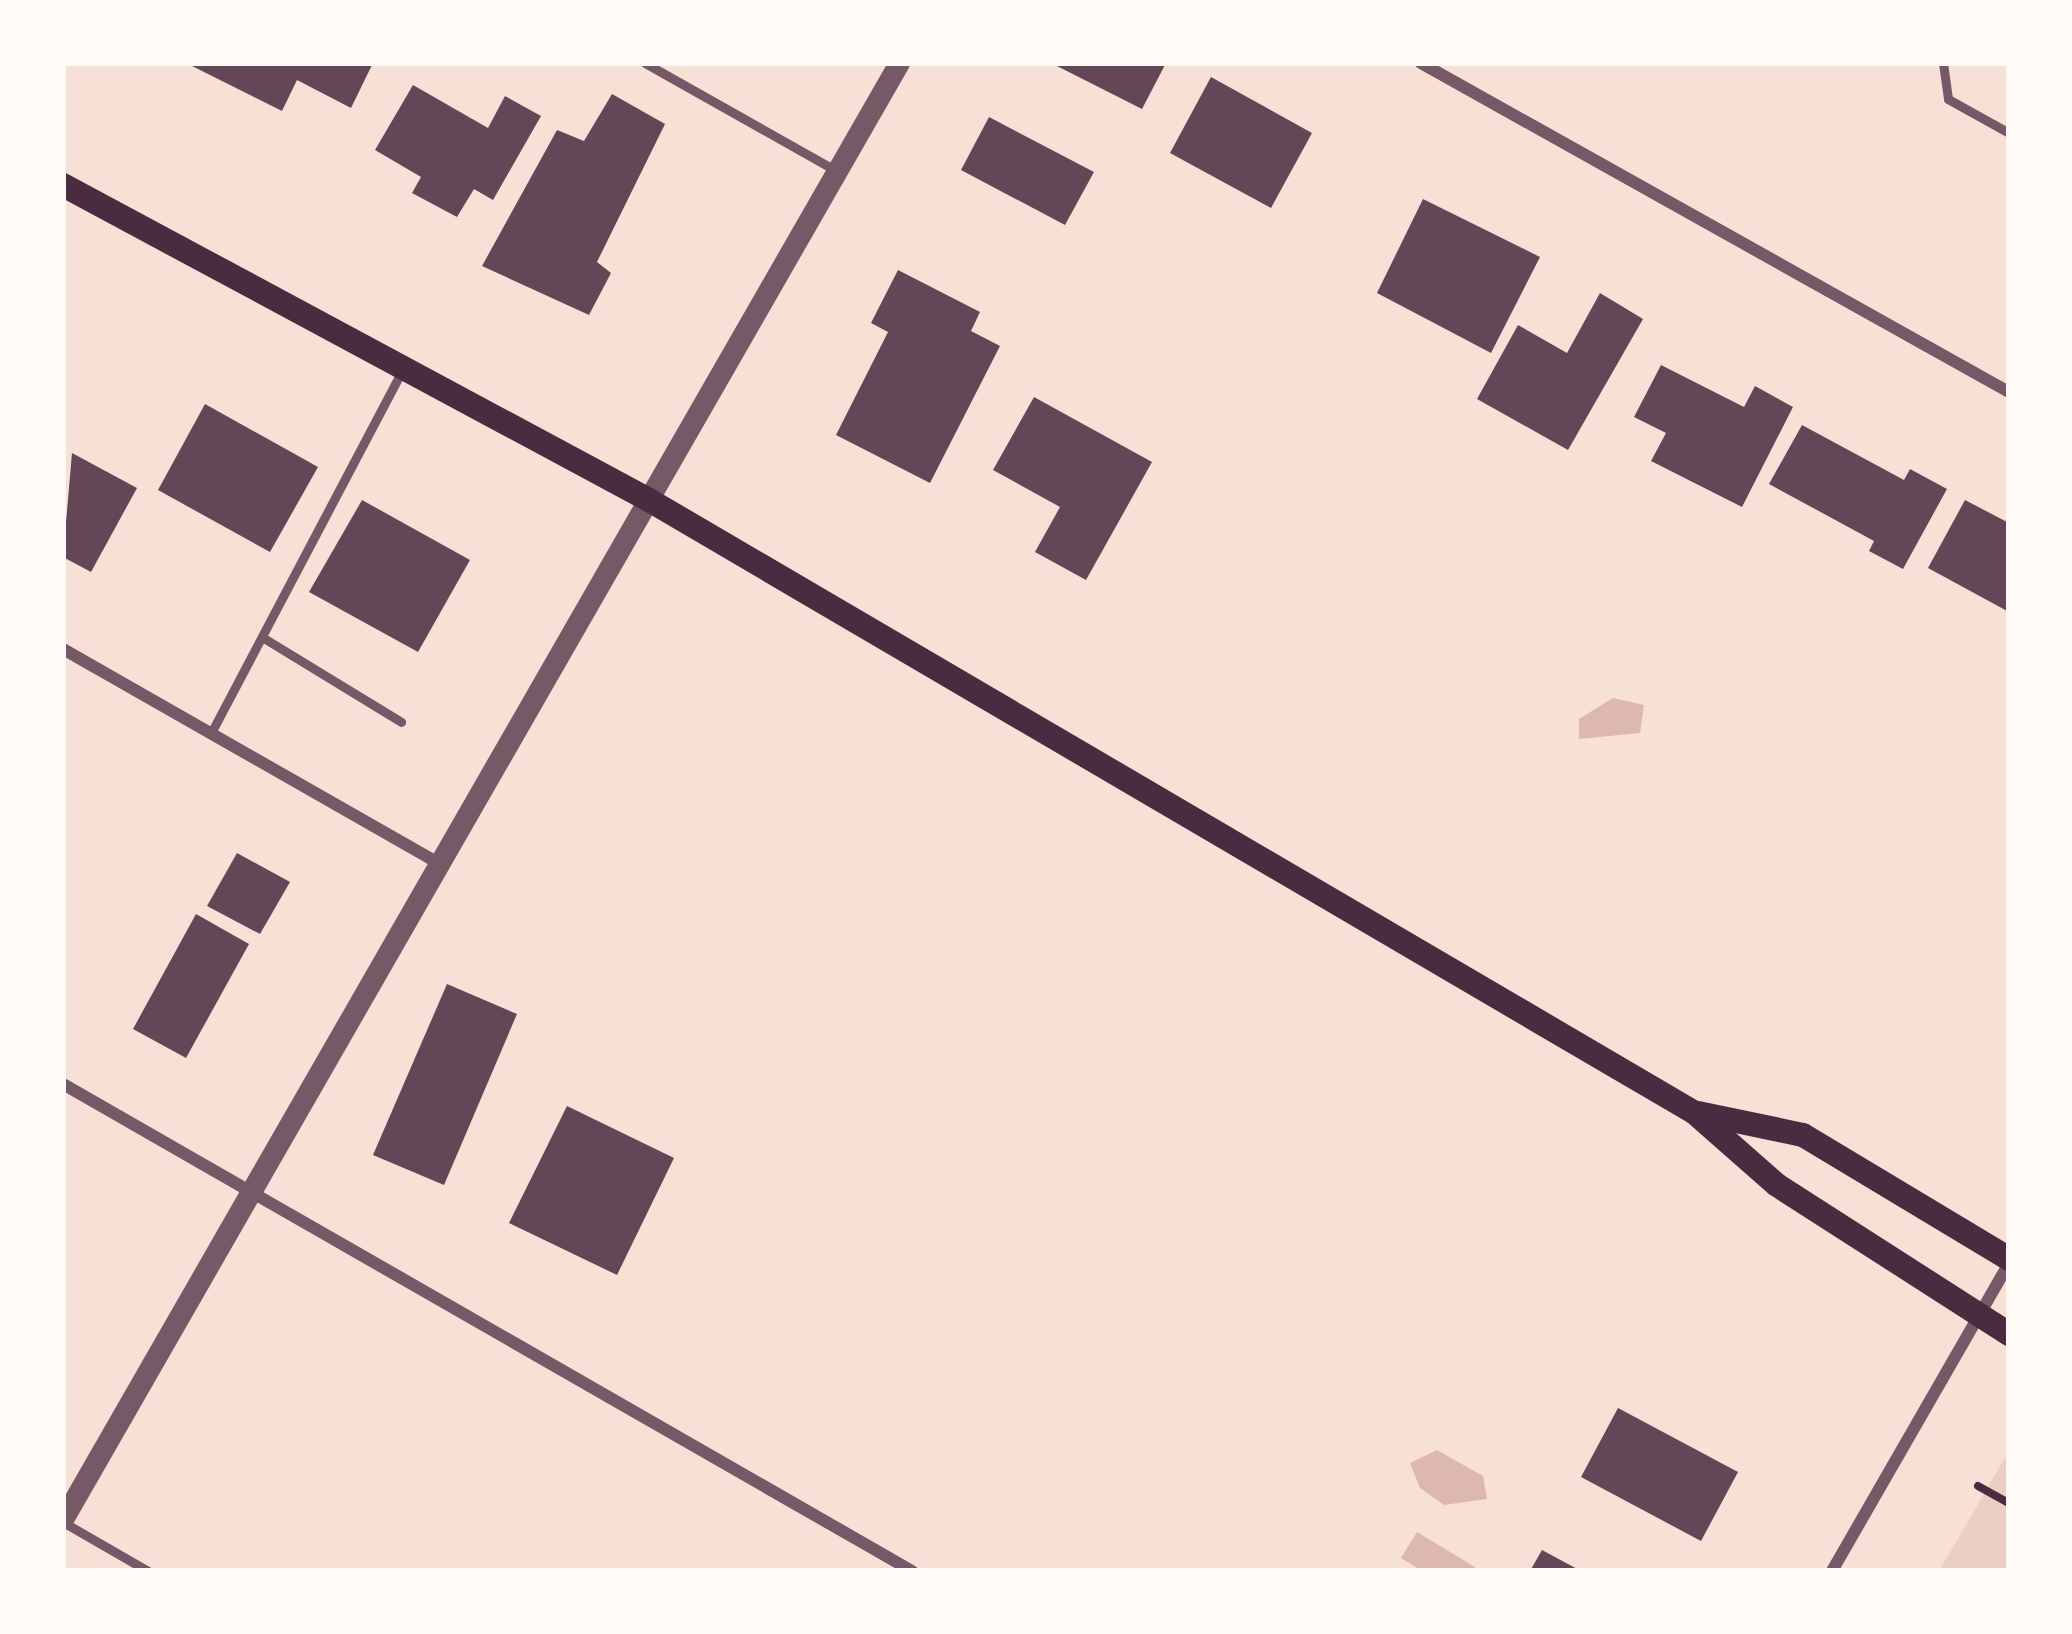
<!DOCTYPE html>
<style>
body{margin:0}
#map{position:relative;width:2072px;height:1634px;overflow:hidden;background:#f7e1d7;font-family:"Fira Sans Condensed",sans-serif}
div>[style]{position:absolute}
.green>*{inset:0;background:#ebcfc5}
.water>*{inset:0;background:#dcb8b0}
.building>*{inset:0;background:#644757}
.path>*{height:8px;margin:-4px;padding:0 4px;transform-origin:4px;border-radius:4px;background:#4a2c40}
.service>*{height:9px;margin:-4.5px;padding:0 4.5px;transform-origin:4.5px;border-radius:4.5px;background:#755966}
.minor>*{height:12px;margin:-6px;padding:0 6px;transform-origin:6px;border-radius:6px;background:#755966}
.tertiary>*{height:21px;margin:-10.5px;padding:0 10.5px;transform-origin:10.5px;border-radius:10.5px;background:#755966}
.secondary>*{height:24px;margin:-12px;padding:0 12px;transform-origin:12px;border-radius:12px;background:#4a2c40}
span{translate:-50% -50%;white-space:nowrap;text-align:center;line-height:1.15;-webkit-text-stroke:10px #fffaf5;paint-order:stroke}
.frame{position:absolute;inset:0;border:66px solid #fffaf5;pointer-events:none}
</style>
<div id="map">
<div class="green">
<i style="clip-path:polygon(2009px 1451px,2009px 1571px,1939px 1571px)"></i>
</div>
<div class="water">
<i style="clip-path:polygon(1613px 698px,1644px 705px,1640px 733px,1579px 739px,1579px 719px)"></i>
<i style="clip-path:polygon(1437px 1450px,1483px 1476px,1487px 1499px,1444px 1505px,1420px 1488px,1410px 1463px)"></i>
<i style="clip-path:polygon(1417px 1532px,1475px 1567px,1473px 1571px,1422px 1571px,1401px 1558px)"></i>
</div>
<div class="building">
<i style="clip-path:polygon(186px 63px,373px 63px,351px 108px,297px 80px,282px 111px)"></i>
<i style="clip-path:polygon(1051px 63px,1166px 63px,1142px 109px)"></i>
<i style="clip-path:polygon(1211px 77px,1312px 133px,1271px 208px,1170px 153px)"></i>
<i style="clip-path:polygon(413px 85px,488px 128px,505px 96px,541px 116px,493px 200px,474px 189px,457px 217px,412px 193px,421px 177px,375px 150px)"></i>
<i style="clip-path:polygon(612px 94px,665px 124px,597px 262px,611px 273px,589px 315px,482px 266px,557px 130px,584px 141px)"></i>
<i style="clip-path:polygon(989px 117px,1094px 172px,1065px 225px,961px 170px)"></i>
<i style="clip-path:polygon(1423px 199px,1540px 257px,1491px 353px,1377px 293px)"></i>
<i style="clip-path:polygon(898px 270px,980px 312px,971px 331px,1000px 346px,930px 483px,836px 435px,888px 332px,871px 323px)"></i>
<i style="clip-path:polygon(1600px 293px,1643px 319px,1568px 450px,1477px 399px,1518px 325px,1567px 353px)"></i>
<i style="clip-path:polygon(1661px 365px,1744px 407px,1755px 386px,1793px 407px,1742px 507px,1651px 461px,1666px 433px,1634px 417px)"></i>
<i style="clip-path:polygon(1034px 397px,1152px 462px,1086px 580px,1035px 552px,1060px 507px,993px 470px)"></i>
<i style="clip-path:polygon(205px 404px,318px 467px,270px 552px,158px 490px)"></i>
<i style="clip-path:polygon(1802px 425px,1904px 480px,1910px 469px,1947px 489px,1903px 569px,1869px 551px,1874px 541px,1769px 484px)"></i>
<i style="clip-path:polygon(72px 453px,137px 488px,91px 572px,63px 557px)"></i>
<i style="clip-path:polygon(362px 500px,470px 560px,418px 652px,309px 592px)"></i>
<i style="clip-path:polygon(1965px 500px,2009px 523px,2009px 612px,1928px 568px)"></i>
<i style="clip-path:polygon(237px 853px,290px 882px,260px 934px,207px 906px)"></i>
<i style="clip-path:polygon(196px 914px,249px 944px,186px 1058px,133px 1029px)"></i>
<i style="clip-path:polygon(447px 984px,517px 1014px,444px 1185px,373px 1155px)"></i>
<i style="clip-path:polygon(567px 1106px,674px 1158px,617px 1275px,509px 1223px)"></i>
<i style="clip-path:polygon(1618px 1408px,1738px 1472px,1701px 1541px,1581px 1477px)"></i>
<i style="clip-path:polygon(1542px 1550px,1581px 1571px,1530px 1571px)"></i>
</div>
<div class="path">
<i style="left:1978px;top:1486px;width:35px;rotate:29deg"></i>
</div>
<div class="service">
<i style="left:645px;top:63px;width:220px;rotate:29.4deg"></i>
<i style="left:1943px;top:63px;width:36px;rotate:82deg"></i>
<i style="left:1948px;top:99px;width:70px;rotate:29.1deg"></i>
<i style="left:262px;top:637px;width:163px;rotate:31.4deg"></i>
<i style="left:211px;top:733px;width:409px;rotate:-62.2deg"></i>
<i style="left:63px;top:1522px;width:98px;rotate:30deg"></i>
</div>
<div class="minor">
<i style="left:1421px;top:63px;width:674px;rotate:29.23deg"></i>
<i style="left:63px;top:649px;width:434px;rotate:29.7deg"></i>
<i style="left:63px;top:1084px;width:979px;rotate:29.84deg"></i>
<i style="left:1832px;top:1571px;width:355px;rotate:-60.1deg"></i>
</div>
<div class="tertiary">
<i style="left:63px;top:1519px;width:1679px;rotate:-60.14deg"></i>
</div>
<div class="secondary">
<i style="left:63px;top:185px;width:665px;rotate:28.26deg"></i>
<i style="left:649px;top:500px;width:1212px;rotate:30.37deg"></i>
<i style="left:1695px;top:1113px;width:109px;rotate:41.3deg"></i>
<i style="left:1777px;top:1185px;width:276px;rotate:32.7deg"></i>
<i style="left:1698px;top:1113px;width:107px;rotate:11.8deg"></i>
<i style="left:1803px;top:1135px;width:240px;rotate:31deg"></i>
</div>
<div class="frame"></div>
</div>
